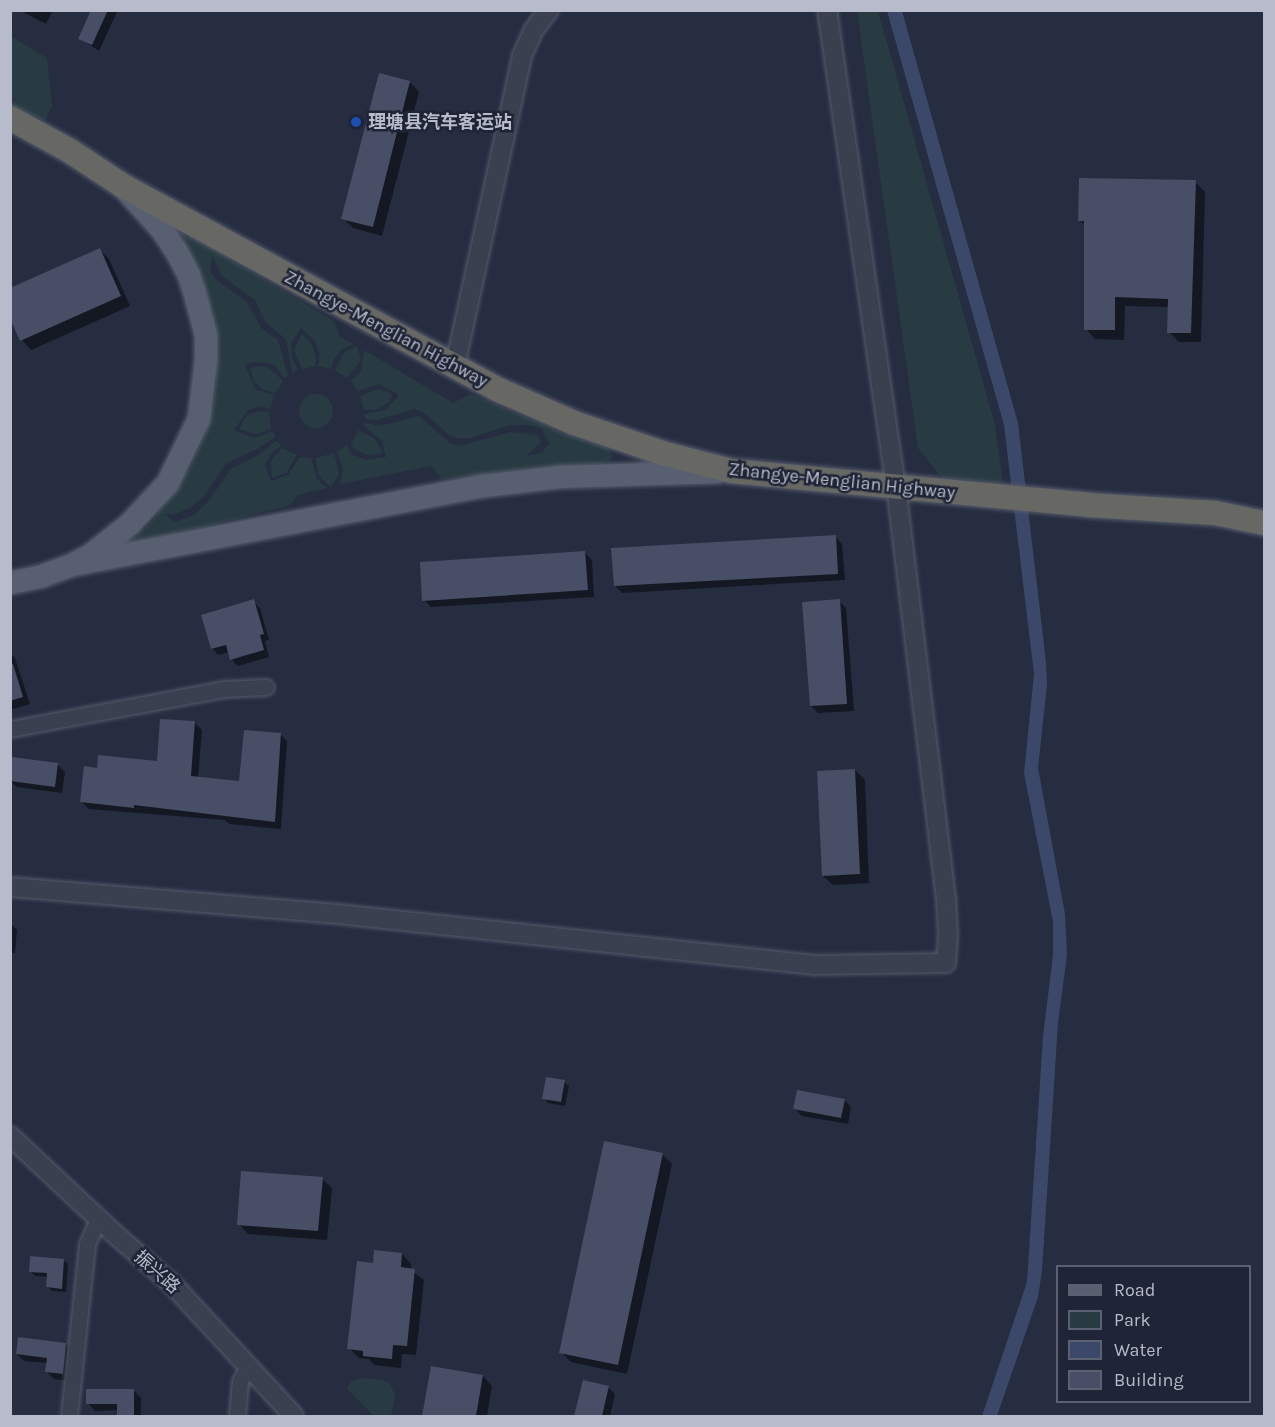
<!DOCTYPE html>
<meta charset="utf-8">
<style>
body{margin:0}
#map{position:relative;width:1275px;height:1427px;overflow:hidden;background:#262d41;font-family:Karla,"Noto Sans SC",sans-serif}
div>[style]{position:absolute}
.green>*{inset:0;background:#283b42}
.round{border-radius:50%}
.water>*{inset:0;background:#3b4869}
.shadow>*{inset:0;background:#0007}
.building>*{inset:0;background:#474e65}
.roads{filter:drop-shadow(0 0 2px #555b6b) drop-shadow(0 0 2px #555b6b)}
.minor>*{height:15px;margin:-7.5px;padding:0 7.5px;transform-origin:7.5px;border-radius:7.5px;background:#3a4050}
.tertiary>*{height:18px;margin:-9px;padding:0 9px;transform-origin:9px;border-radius:9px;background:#3a4050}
.primary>*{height:22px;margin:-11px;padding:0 11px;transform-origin:11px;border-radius:11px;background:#585f70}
.trunk>*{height:24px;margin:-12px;padding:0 12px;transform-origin:12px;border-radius:12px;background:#676764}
.dots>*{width:16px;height:16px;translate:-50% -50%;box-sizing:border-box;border:3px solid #1f2536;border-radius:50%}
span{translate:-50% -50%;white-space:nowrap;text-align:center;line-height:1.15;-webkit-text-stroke:5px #1f2536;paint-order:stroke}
.poi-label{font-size:18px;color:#b7bbcb;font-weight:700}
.left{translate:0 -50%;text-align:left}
.street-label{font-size:18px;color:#b7bbcb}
.frame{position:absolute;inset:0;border:12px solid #b7bbcb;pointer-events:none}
.legend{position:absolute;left:1056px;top:1265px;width:195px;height:138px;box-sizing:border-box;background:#1f2536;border:2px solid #5c6172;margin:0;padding:8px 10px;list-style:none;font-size:18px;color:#b7bbcb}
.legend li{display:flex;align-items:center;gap:12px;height:30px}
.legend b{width:30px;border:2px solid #5c6172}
</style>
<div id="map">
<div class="green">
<i style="clip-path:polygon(857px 11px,878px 11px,995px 425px,1003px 483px,942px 478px,918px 448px)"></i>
<i style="clip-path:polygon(10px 36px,47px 58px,52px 106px,45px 121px,11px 105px)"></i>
<i style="clip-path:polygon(178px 233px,204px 244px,334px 321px,340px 337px,354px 344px,342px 349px,334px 359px,331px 369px,318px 366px,320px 355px,315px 341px,301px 328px,291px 343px,292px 358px,298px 369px,292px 373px,286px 339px,266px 323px,255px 300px,222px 276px,212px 256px,210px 271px,215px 279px,247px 302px,261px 328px,278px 340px,288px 376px,284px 378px,276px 366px,268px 363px,254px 362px,245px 365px,256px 390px,274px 395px,270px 409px,261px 406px,248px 410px,234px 430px,254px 438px,273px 431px,275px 437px,257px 449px,226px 463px,205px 495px,190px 508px,173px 515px,164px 514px,175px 522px,193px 516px,208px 502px,231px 469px,260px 454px,276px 441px,282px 446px,274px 450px,265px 465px,271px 481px,288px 475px,300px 457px,311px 458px,317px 479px,327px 488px,297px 495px,291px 505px,142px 542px,125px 544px,150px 524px,190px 468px,203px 439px,213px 405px,216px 381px,216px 349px,190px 254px)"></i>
<i style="clip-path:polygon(302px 334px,312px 344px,316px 359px,315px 366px,302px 369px,294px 350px)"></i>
<i style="clip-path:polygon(357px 346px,361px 360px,347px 378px,335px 370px,344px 352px)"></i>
<i style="clip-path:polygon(364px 350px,453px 403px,471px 394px,570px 436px,607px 447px,612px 455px,611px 459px,601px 464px,441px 479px,432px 466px,340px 484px,343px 470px,337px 452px,347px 445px,351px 454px,366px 460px,386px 457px,382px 441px,363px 425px,364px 423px,380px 426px,419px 416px,450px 443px,460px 446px,511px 432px,536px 435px,541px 442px,526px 456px,542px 453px,549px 443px,541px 428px,527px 425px,511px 425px,470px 438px,457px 438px,448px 434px,423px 412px,414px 409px,377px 420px,366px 419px,364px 414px,386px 410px,399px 395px,379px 384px,357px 391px,351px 381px,361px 371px)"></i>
<i style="clip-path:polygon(257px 366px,267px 367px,279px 377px,283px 382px,275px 393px,264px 390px,254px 382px,250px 368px)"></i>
<i style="clip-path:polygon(378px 389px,393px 394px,389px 402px,376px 410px,364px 410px,360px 396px)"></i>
<i class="round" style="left:299px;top:394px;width:34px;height:34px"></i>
<i style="clip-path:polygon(259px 411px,269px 412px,271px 429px,256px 434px,239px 429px,247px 415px)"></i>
<i style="clip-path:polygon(359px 430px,375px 439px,383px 453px,368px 455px,354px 449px,351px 443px)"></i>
<i style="clip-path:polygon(282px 448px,297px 455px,286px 473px,272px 478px,271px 461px)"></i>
<i style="clip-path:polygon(334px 453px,339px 474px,331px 487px,325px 483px,318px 473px,316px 458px)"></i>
<i style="clip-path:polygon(362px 1378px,383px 1380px,390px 1384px,395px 1395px,391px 1416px,374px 1416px,347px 1389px,351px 1381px)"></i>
</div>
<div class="water">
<i style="clip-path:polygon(887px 11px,902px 11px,1018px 423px,1046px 662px,1047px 685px,1038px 768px,1065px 914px,1067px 955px,1058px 1023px,1042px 1271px,1038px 1297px,997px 1416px,982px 1416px,1027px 1282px,1043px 1036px,1053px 955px,1053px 922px,1024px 773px,1034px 674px,1004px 425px)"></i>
</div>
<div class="shadow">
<i style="clip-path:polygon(19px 10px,53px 10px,46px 24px)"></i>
<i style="clip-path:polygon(93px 10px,118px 10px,99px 51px,80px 38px)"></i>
<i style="clip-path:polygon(410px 82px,419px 92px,382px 236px,353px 228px,343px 218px)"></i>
<i style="clip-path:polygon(1195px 182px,1205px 192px,1201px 342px,1179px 342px,1169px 332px,1170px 307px,1125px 306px,1124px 340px,1095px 339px,1086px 329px,1086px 226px,1079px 220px)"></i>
<i style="clip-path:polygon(100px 250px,109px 259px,130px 306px,31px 350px,22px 340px)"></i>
<i style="clip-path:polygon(835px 536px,842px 544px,845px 580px,622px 593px,615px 586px)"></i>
<i style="clip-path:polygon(585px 553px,592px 560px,594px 597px,431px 607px,424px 600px)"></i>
<i style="clip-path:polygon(253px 601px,260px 608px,269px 640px,265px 641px,269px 657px,238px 666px,231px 659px,229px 652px,218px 655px,212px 648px)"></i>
<i style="clip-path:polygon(839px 601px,846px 608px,854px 711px,818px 713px,811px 706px)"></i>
<i style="clip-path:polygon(10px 653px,15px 658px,30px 704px,10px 710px)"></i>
<i style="clip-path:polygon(195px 723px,202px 730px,198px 778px,240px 783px,280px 734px,287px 741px,281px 829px,229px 824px,225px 820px,89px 809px,82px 802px,98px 769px,158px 763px)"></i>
<i style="clip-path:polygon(57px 764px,65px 772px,62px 793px,17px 787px,10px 781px)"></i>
<i style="clip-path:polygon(855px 770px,865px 780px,869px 883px,833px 885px,823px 876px)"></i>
<i style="clip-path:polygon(10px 923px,17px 930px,15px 953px,10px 953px)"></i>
<i style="clip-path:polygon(564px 1082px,569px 1086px,565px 1106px,548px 1103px,544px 1098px)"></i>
<i style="clip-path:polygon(844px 1100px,851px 1107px,848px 1124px,802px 1116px,795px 1109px)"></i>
<i style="clip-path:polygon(662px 1154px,672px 1164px,627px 1374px,571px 1362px,561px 1352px)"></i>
<i style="clip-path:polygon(322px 1179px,332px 1188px,327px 1240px,248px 1234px,239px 1224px)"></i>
<i style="clip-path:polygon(402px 1254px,411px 1264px,411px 1270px,424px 1280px,416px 1355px,402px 1354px,401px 1368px,374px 1365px,369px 1359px,359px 1358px,349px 1348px,374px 1265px)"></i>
<i style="clip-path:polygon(63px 1260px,68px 1264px,66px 1292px,52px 1291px,48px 1287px,48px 1277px,35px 1276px,30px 1271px)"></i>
<i style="clip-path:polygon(66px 1344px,73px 1351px,70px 1381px,54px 1379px,47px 1372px,48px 1363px,24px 1361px,17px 1354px)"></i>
<i style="clip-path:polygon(432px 1368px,483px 1376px,492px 1386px,487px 1416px,424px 1416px)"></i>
<i style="clip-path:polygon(584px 1382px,608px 1387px,615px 1394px,610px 1416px,576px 1416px)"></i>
<i style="clip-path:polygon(134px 1391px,141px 1398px,141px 1416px,119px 1416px,118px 1410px,95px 1411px,88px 1403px)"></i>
</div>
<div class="building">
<i style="clip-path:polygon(91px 10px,108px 10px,92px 45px,78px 39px)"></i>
<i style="clip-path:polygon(379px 73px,410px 81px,373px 227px,341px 219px)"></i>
<i style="clip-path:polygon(1079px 178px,1196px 180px,1191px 333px,1167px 333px,1168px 299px,1115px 297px,1115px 330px,1084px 330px,1084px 221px,1078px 221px)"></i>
<i style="clip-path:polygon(100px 248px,121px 296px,20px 341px,10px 318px,10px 288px)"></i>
<i style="clip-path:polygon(836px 535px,838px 574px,614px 586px,611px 548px)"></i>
<i style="clip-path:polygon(585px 551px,588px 590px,422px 601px,420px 562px)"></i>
<i style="clip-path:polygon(254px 599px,264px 634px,260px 635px,264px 650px,230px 660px,226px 645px,211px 649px,201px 615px)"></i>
<i style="clip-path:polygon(840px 599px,847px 704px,810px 706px,802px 602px)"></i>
<i style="clip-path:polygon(13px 664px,23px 697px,10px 701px,10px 665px)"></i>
<i style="clip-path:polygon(160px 719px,195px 721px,191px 776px,239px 781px,244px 730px,281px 733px,275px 822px,134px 805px,134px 808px,80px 802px,84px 766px,97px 768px,98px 755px,157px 761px)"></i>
<i style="clip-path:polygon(12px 757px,58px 763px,55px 787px,10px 781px)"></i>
<i style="clip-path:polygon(855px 769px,860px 874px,822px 876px,817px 771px)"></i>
<i style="clip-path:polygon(546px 1077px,565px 1080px,561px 1102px,542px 1099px)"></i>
<i style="clip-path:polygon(797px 1090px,845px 1099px,841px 1118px,793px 1109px)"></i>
<i style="clip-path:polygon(604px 1141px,663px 1153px,618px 1365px,559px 1353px)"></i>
<i style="clip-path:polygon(241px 1171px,323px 1177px,318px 1231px,237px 1225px)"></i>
<i style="clip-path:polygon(374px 1250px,402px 1253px,401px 1267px,415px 1269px,407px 1346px,393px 1345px,392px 1359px,363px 1356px,363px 1351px,347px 1349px,357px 1261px,373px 1263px)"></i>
<i style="clip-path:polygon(30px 1256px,64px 1259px,62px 1289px,46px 1287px,47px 1273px,29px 1272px)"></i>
<i style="clip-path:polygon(18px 1337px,66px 1343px,63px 1374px,45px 1372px,47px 1358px,16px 1354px)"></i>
<i style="clip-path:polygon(431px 1366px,483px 1375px,476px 1416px,422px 1416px)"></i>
<i style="clip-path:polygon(583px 1380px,609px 1386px,602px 1416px,574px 1416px)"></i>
<i style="clip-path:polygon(86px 1389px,134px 1389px,134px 1416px,117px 1416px,117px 1404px,86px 1404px)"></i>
</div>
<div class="roads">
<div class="minor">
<i style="left:10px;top:729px;width:217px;rotate:-10.6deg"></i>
<i style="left:223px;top:689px;width:43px;rotate:-2.7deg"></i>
<i style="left:69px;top:1416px;width:173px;rotate:-84deg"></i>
<i style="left:87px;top:1244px;width:27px;rotate:-66deg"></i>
<i style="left:237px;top:1416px;width:35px;rotate:-85deg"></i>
<i style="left:240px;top:1381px;width:17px;rotate:-59deg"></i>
</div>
<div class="tertiary">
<i style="left:455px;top:366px;width:317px;rotate:-77.8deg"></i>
<i style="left:522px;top:56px;width:27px;rotate:-66deg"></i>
<i style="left:533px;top:31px;width:26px;rotate:-53deg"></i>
<i style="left:10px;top:887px;width:338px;rotate:4.7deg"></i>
<i style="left:347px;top:915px;width:473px;rotate:6.1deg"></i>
<i style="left:817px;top:965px;width:129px;rotate:-0.9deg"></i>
<i style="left:946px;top:963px;width:27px;rotate:-86deg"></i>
<i style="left:948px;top:936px;width:37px;rotate:-93deg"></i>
<i style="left:946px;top:899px;width:414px;rotate:-96.9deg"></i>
<i style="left:896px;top:488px;width:483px;rotate:-98.2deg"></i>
<i style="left:10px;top:1136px;width:148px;rotate:43.1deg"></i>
<i style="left:118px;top:1237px;width:73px;rotate:41.1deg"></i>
<i style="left:173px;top:1285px;width:178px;rotate:47.3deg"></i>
</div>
<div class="primary">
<i style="left:72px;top:565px;width:420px;rotate:-10.9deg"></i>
<i style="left:484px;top:486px;width:78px;rotate:-6.7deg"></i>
<i style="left:561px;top:477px;width:156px;rotate:-1.8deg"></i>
<i style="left:10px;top:583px;width:33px;rotate:-12deg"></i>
<i style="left:42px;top:576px;width:32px;rotate:-20deg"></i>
<i style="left:72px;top:565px;width:21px;rotate:-28deg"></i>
<i style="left:91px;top:555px;width:50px;rotate:-38.5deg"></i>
<i style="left:130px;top:524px;width:56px;rotate:-47.2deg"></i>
<i style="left:168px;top:483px;width:71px;rotate:-64.2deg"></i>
<i style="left:199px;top:419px;width:59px;rotate:-83.2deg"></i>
<i style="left:206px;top:360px;width:25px;rotate:-90deg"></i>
<i style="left:206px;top:335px;width:39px;rotate:-105deg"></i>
<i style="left:196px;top:297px;width:23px;rotate:-108deg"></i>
<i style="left:189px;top:275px;width:27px;rotate:-118deg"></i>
<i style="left:176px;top:251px;width:24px;rotate:-123deg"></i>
<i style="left:163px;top:231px;width:54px;rotate:-132deg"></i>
</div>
<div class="trunk">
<i style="left:10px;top:118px;width:68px;rotate:28.8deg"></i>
<i style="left:70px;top:151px;width:64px;rotate:33.4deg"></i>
<i style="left:123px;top:186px;width:428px;rotate:28.5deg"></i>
<i style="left:499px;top:390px;width:82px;rotate:23.7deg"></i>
<i style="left:574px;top:423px;width:93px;rotate:18.8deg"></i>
<i style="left:662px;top:453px;width:71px;rotate:14.6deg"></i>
<i style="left:731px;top:471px;width:359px;rotate:5.4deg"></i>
<i style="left:1088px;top:505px;width:127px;rotate:3.6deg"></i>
<i style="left:1215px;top:513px;width:50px;rotate:11.5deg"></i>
</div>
</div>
<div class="dots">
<i style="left:356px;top:122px;background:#1a4fb4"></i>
</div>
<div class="poi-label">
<span class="left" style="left:368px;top:122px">理塘县汽车客运站</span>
</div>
<div class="street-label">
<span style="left:386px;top:329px;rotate:28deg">Zhangye-Menglian Highway</span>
<span style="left:842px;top:481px;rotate:6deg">Zhangye-Menglian Highway</span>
<span style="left:157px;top:1272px;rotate:42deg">振兴路</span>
</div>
<div class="frame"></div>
<ul class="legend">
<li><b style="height:8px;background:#585f70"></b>Road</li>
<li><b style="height:16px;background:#283b42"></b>Park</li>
<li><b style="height:16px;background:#3b4869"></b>Water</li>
<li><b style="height:16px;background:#474e65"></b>Building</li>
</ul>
</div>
